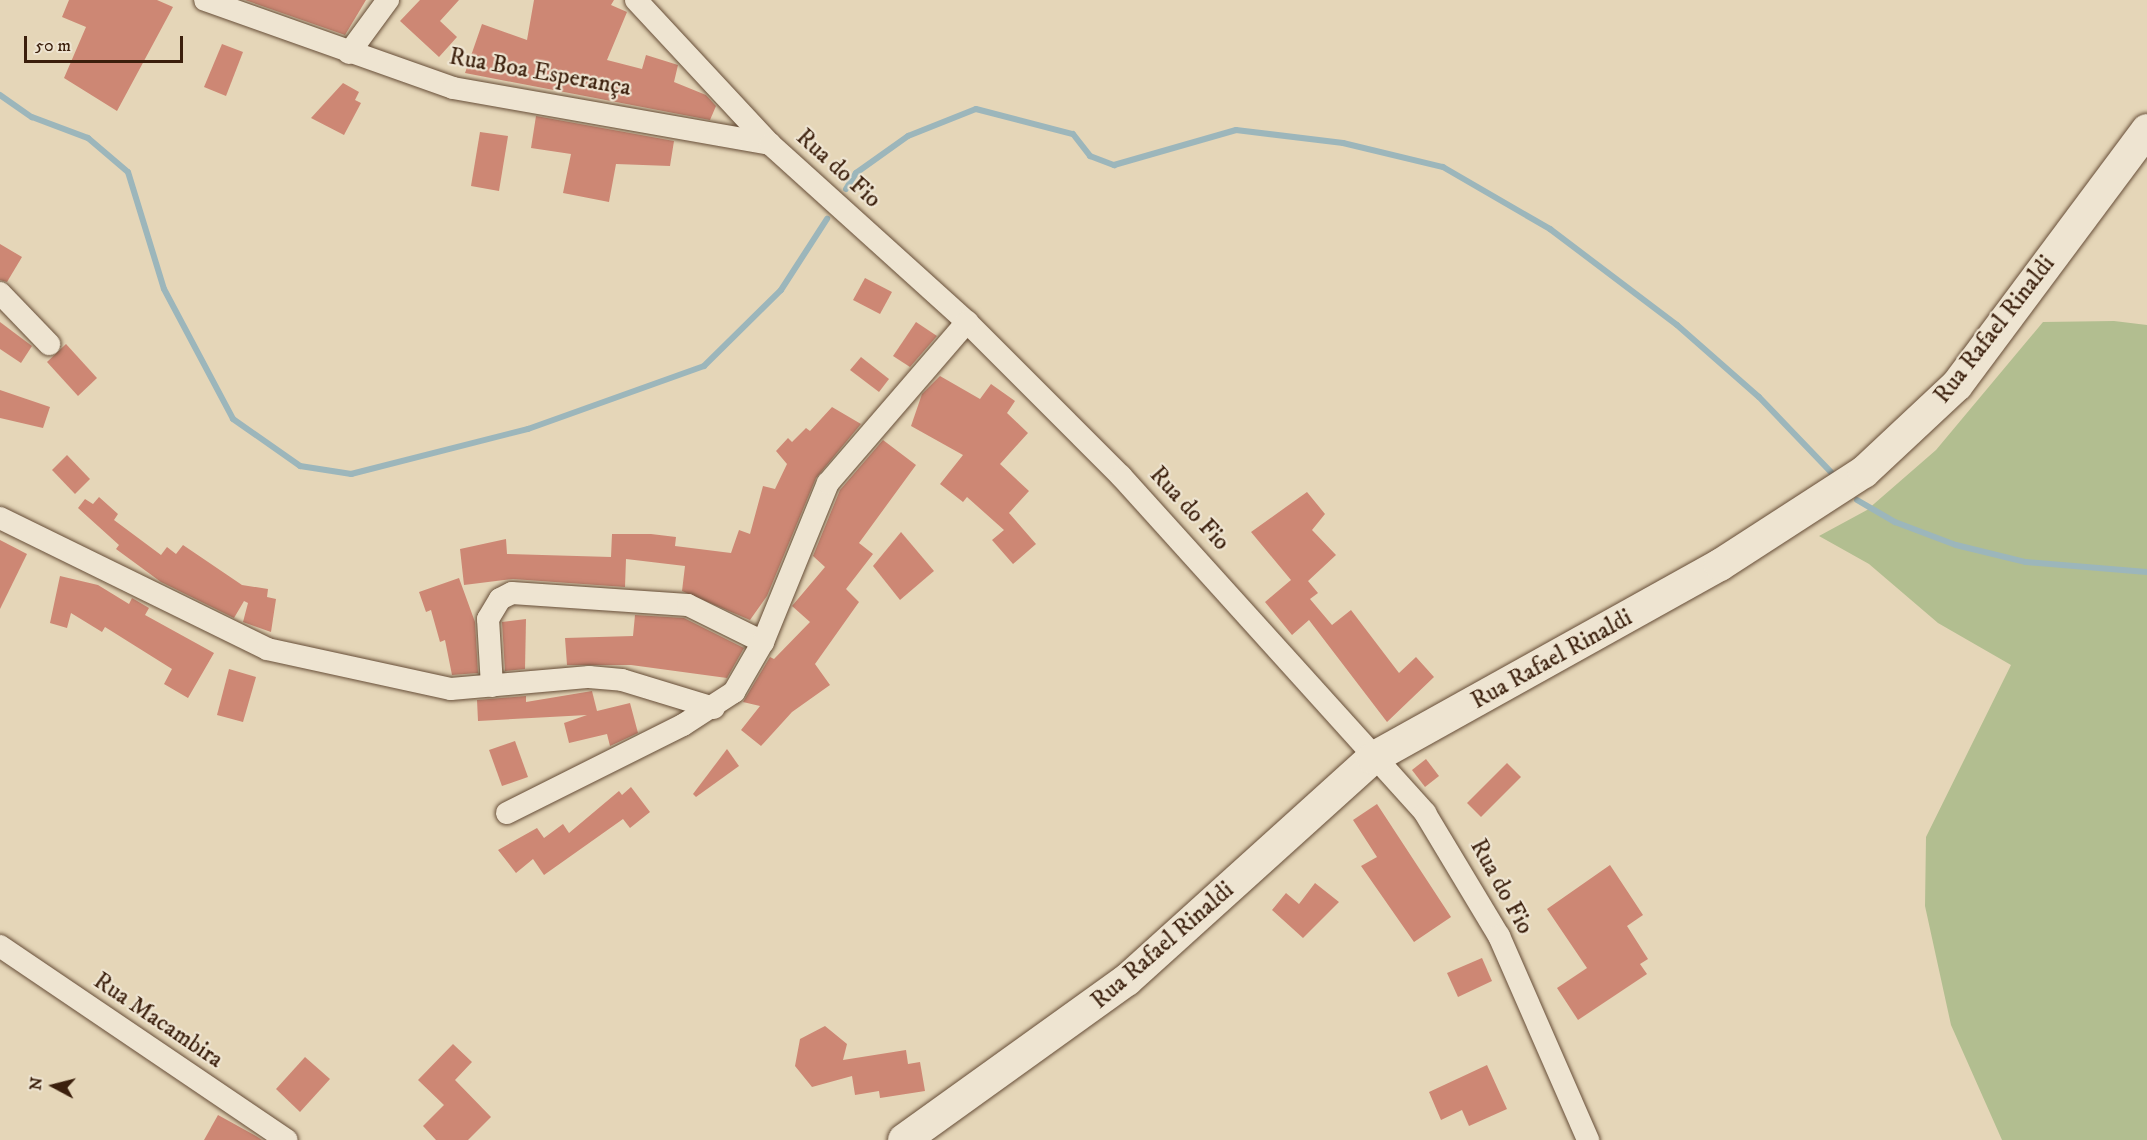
<!DOCTYPE html>
<meta charset="utf-8">
<style>
body{margin:0}
#map{position:relative;width:2147px;height:1140px;overflow:hidden;background:#e5d6b8;font-family:"IM FELL DW Pica",serif}
div>[style]{position:absolute}
.green>*{inset:0;background:#b2be90}
.stream>*{height:6px;margin:-3px;padding:0 3px;transform-origin:3px;border-radius:3px;background:#9cb6bb}
.building>*{inset:0;background:#cd8774}
.roads{filter:drop-shadow(0 0 2px #664d37) drop-shadow(0 0 2px #664d37)}
.street>*{height:22px;margin:-11px;padding:0 11px;transform-origin:11px;border-radius:11px;background:#eee4d1}
.secondary>*{height:32px;margin:-16px;padding:0 16px;transform-origin:16px;border-radius:16px;background:#eee4d1}
span{translate:-50% -50%;white-space:nowrap;text-align:center;line-height:1.15;-webkit-text-stroke:4.5px #eee4d1;paint-order:stroke}
.street-label{font-size:24px;color:#3b1f0c}
.north{position:absolute;left:24px;top:1056px;width:60px;height:60px;-webkit-text-stroke:4px #eee4d1;paint-order:stroke;rotate:277deg;font-size:16px;font-weight:700;line-height:24px;text-align:center;color:#3b1f0c}
.north::after{content:'';display:block;margin:auto;width:21px;height:27px;background:#3b1f0c;clip-path:polygon(50% 0,100% 100%,50% 72%,0 100%)}
.scale{position:absolute;left:24px;top:36px;width:159px;height:27px;box-sizing:border-box;border:3px solid #3b1f0c;border-top:0;padding-left:8px;font-size:18px;line-height:21px;white-space:nowrap;color:#3b1f0c;-webkit-text-stroke:4px #eee4d1;paint-order:stroke}
</style>
<div id="map">
<div class="green">
<i style="clip-path:polygon(2114px 321px,2147px 325px,2147px 1140px,2002px 1140px,1951px 1025px,1925px 906px,1926px 837px,2011px 665px,1938px 623px,1869px 564px,1819px 536px,1867px 510px,1936px 450px,2043px 322px)"></i>
</div>
<div class="stream">
<i style="left:0;top:95px;width:39px;rotate:35deg"></i>
<i style="left:32px;top:117px;width:60px;rotate:20.6deg"></i>
<i style="left:88px;top:138px;width:52px;rotate:40.4deg"></i>
<i style="left:128px;top:172px;width:122px;rotate:72.9deg"></i>
<i style="left:164px;top:289px;width:147px;rotate:62deg"></i>
<i style="left:233px;top:419px;width:82px;rotate:35deg"></i>
<i style="left:300px;top:466px;width:52px;rotate:8.9deg"></i>
<i style="left:351px;top:474px;width:183px;rotate:-14.3deg"></i>
<i style="left:528px;top:429px;width:187px;rotate:-19.7deg"></i>
<i style="left:704px;top:366px;width:108px;rotate:-44.6deg"></i>
<i style="left:781px;top:290px;width:85px;rotate:-57.1deg"></i>
<i style="left:846px;top:189px;width:19px;rotate:-58deg"></i>
<i style="left:856px;top:173px;width:64px;rotate:-35.4deg"></i>
<i style="left:908px;top:136px;width:73px;rotate:-21.7deg"></i>
<i style="left:976px;top:109px;width:100px;rotate:14.5deg"></i>
<i style="left:1073px;top:134px;width:28px;rotate:52deg"></i>
<i style="left:1090px;top:156px;width:26px;rotate:21deg"></i>
<i style="left:1114px;top:165px;width:127px;rotate:-16deg"></i>
<i style="left:1236px;top:130px;width:108px;rotate:6.9deg"></i>
<i style="left:1343px;top:143px;width:103px;rotate:13.5deg"></i>
<i style="left:1443px;top:167px;width:124px;rotate:30.1deg"></i>
<i style="left:1550px;top:229px;width:159px;rotate:37.1deg"></i>
<i style="left:1677px;top:325px;width:109px;rotate:41.3deg"></i>
<i style="left:1759px;top:397px;width:104px;rotate:46.2deg"></i>
<i style="left:1857px;top:500px;width:44px;rotate:30.1deg"></i>
<i style="left:1895px;top:522px;width:65px;rotate:20.7deg"></i>
<i style="left:1956px;top:545px;width:72px;rotate:13.7deg"></i>
<i style="left:2026px;top:562px;width:121px;rotate:4.7deg"></i>
</div>
<div class="building">
<i style="clip-path:polygon(69px 0,157px 0,173px 7px,117px 111px,64px 78px,86px 27px,62px 17px)"></i>
<i style="clip-path:polygon(245px 0,366px 0,345px 35px)"></i>
<i style="clip-path:polygon(420px 0,459px 0,440px 21px,457px 37px,439px 57px,400px 21px)"></i>
<i style="clip-path:polygon(534px 0,614px 0,611px 5px,627px 12px,607px 60px,642px 69px,646px 55px,678px 65px,674px 82px,706px 95px,716px 106px,710px 120px,465px 73px,482px 24px,527px 40px)"></i>
<i style="clip-path:polygon(222px 44px,243px 52px,226px 96px,204px 87px)"></i>
<i style="clip-path:polygon(343px 83px,359px 92px,355px 100px,361px 103px,344px 135px,311px 118px)"></i>
<i style="clip-path:polygon(536px 116px,674px 141px,670px 166px,616px 164px,609px 202px,563px 193px,571px 154px,531px 148px)"></i>
<i style="clip-path:polygon(480px 132px,508px 136px,499px 191px,471px 186px)"></i>
<i style="clip-path:polygon(0 244px,22px 257px,7px 282px,0 280px)"></i>
<i style="clip-path:polygon(865px 278px,892px 292px,880px 314px,853px 300px)"></i>
<i style="clip-path:polygon(0 322px,32px 346px,21px 363px,0 349px)"></i>
<i style="clip-path:polygon(916px 322px,937px 336px,910px 367px,893px 356px)"></i>
<i style="clip-path:polygon(66px 344px,97px 378px,78px 396px,47px 362px)"></i>
<i style="clip-path:polygon(861px 357px,889px 379px,879px 392px,850px 370px)"></i>
<i style="clip-path:polygon(940px 376px,980px 399px,991px 384px,1015px 401px,1007px 413px,1028px 433px,1000px 464px,1029px 491px,1009px 513px,1036px 544px,1013px 564px,992px 540px,1004px 530px,967px 497px,963px 502px,940px 484px,963px 455px,911px 426px,922px 394px)"></i>
<i style="clip-path:polygon(0 390px,50px 407px,43px 428px,0 418px)"></i>
<i style="clip-path:polygon(832px 407px,861px 424px,816px 478px,767px 596px,750px 620px,682px 591px,685px 566px,626px 559px,625px 587px,513px 579px,464px 585px,460px 549px,506px 539px,507px 554px,611px 557px,612px 534px,651px 534px,676px 537px,675px 546px,731px 553px,739px 530px,750px 534px,763px 486px,775px 489px,787px 464px,776px 451px,788px 438px,792px 442px,806px 428px,810px 431px)"></i>
<i style="clip-path:polygon(883px 440px,916px 465px,859px 543px,873px 554px,846px 589px,859px 602px,815px 664px,830px 685px,792px 712px,761px 746px,741px 730px,760px 706px,743px 702px,770px 657px,774px 659px,810px 622px,792px 606px,825px 567px,813px 556px,840px 490px)"></i>
<i style="clip-path:polygon(67px 455px,90px 479px,75px 494px,52px 470px)"></i>
<i style="clip-path:polygon(1307px 492px,1325px 514px,1312px 530px,1336px 555px,1308px 581px,1318px 593px,1310px 599px,1332px 625px,1351px 610px,1399px 673px,1416px 657px,1434px 677px,1387px 722px,1309px 620px,1292px 635px,1265px 602px,1291px 580px,1251px 532px)"></i>
<i style="clip-path:polygon(99px 497px,118px 514px,114px 520px,161px 555px,167px 547px,176px 554px,183px 545px,242px 585px,268px 589px,267px 597px,276px 599px,271px 632px,243px 622px,248px 603px,244px 601px,234px 618px,161px 582px,116px 549px,119px 545px,78px 508px,85px 499px,93px 504px)"></i>
<i style="clip-path:polygon(901px 532px,934px 571px,900px 600px,873px 566px)"></i>
<i style="clip-path:polygon(0 540px,27px 554px,0 609px)"></i>
<i style="clip-path:polygon(60px 576px,98px 585px,129px 604px,132px 598px,149px 608px,145px 615px,214px 653px,188px 698px,164px 684px,172px 669px,105px 627px,102px 632px,71px 613px,67px 628px,50px 623px)"></i>
<i style="clip-path:polygon(459px 578px,475px 622px,478px 673px,452px 675px,445px 640px,440px 642px,431px 610px,426px 612px,419px 592px)"></i>
<i style="clip-path:polygon(635px 615px,684px 618px,744px 648px,727px 678px,631px 665px,567px 665px,565px 638px,633px 636px)"></i>
<i style="clip-path:polygon(526px 619px,525px 669px,505px 671px,502px 622px)"></i>
<i style="clip-path:polygon(229px 669px,256px 677px,243px 722px,217px 715px)"></i>
<i style="clip-path:polygon(592px 691px,597px 711px,630px 703px,638px 733px,610px 746px,607px 734px,569px 743px,564px 723px,587px 715px,478px 721px,477px 700px,526px 696px,526px 702px)"></i>
<i style="clip-path:polygon(515px 741px,528px 777px,502px 786px,489px 750px)"></i>
<i style="clip-path:polygon(727px 749px,739px 766px,696px 797px,693px 794px)"></i>
<i style="clip-path:polygon(1426px 759px,1439px 776px,1425px 787px,1412px 770px)"></i>
<i style="clip-path:polygon(1507px 763px,1521px 777px,1481px 817px,1467px 803px)"></i>
<i style="clip-path:polygon(631px 787px,650px 812px,630px 828px,623px 819px,544px 875px,533px 859px,516px 873px,498px 850px,537px 828px,544px 838px,563px 824px,569px 833px,619px 791px,622px 795px)"></i>
<i style="clip-path:polygon(1377px 804px,1451px 917px,1414px 942px,1361px 866px,1377px 857px,1353px 820px)"></i>
<i style="clip-path:polygon(1610px 865px,1643px 915px,1627px 926px,1648px 959px,1640px 964px,1647px 974px,1578px 1020px,1557px 988px,1587px 968px,1547px 909px)"></i>
<i style="clip-path:polygon(1315px 883px,1339px 902px,1303px 938px,1272px 910px,1286px 893px,1299px 904px)"></i>
<i style="clip-path:polygon(1482px 958px,1492px 981px,1458px 997px,1447px 973px)"></i>
<i style="clip-path:polygon(825px 1026px,847px 1044px,843px 1060px,906px 1050px,908px 1064px,920px 1062px,925px 1091px,880px 1098px,879px 1091px,855px 1095px,852px 1076px,812px 1087px,795px 1066px,800px 1039px)"></i>
<i style="clip-path:polygon(453px 1044px,472px 1062px,455px 1080px,491px 1117px,468px 1140px,436px 1140px,423px 1126px,444px 1105px,418px 1080px)"></i>
<i style="clip-path:polygon(305px 1057px,330px 1079px,300px 1112px,276px 1089px)"></i>
<i style="clip-path:polygon(1487px 1065px,1507px 1109px,1469px 1126px,1462px 1110px,1441px 1120px,1429px 1092px)"></i>
<i style="clip-path:polygon(218px 1115px,256px 1136px,262px 1140px,204px 1140px)"></i>
</div>
<div class="roads">
<div class="street">
<i style="left:205px;top:0;width:263px;rotate:19.5deg"></i>
<i style="left:453px;top:88px;width:322px;rotate:10deg"></i>
<i style="left:636px;top:0;width:197px;rotate:47.1deg"></i>
<i style="left:770px;top:144px;width:266px;rotate:42.1deg"></i>
<i style="left:967px;top:322px;width:218px;rotate:45deg"></i>
<i style="left:1121px;top:476px;width:454px;rotate:47.9deg"></i>
<i style="left:1425px;top:813px;width:144px;rotate:59deg"></i>
<i style="left:1499px;top:936px;width:223px;rotate:66.4deg"></i>
<i style="left:349px;top:53px;width:66px;rotate:-53.7deg"></i>
<i style="left:0;top:293px;width:71px;rotate:46.1deg"></i>
<i style="left:0;top:518px;width:297px;rotate:26.1deg"></i>
<i style="left:267px;top:649px;width:188px;rotate:12.3deg"></i>
<i style="left:451px;top:689px;width:139px;rotate:-5deg"></i>
<i style="left:589px;top:677px;width:33px;rotate:5deg"></i>
<i style="left:622px;top:680px;width:96px;rotate:16.9deg"></i>
<i style="left:492px;top:686px;width:67px;rotate:-93.4deg"></i>
<i style="left:488px;top:619px;width:23px;rotate:-59deg"></i>
<i style="left:500px;top:599px;width:13px;rotate:-27deg"></i>
<i style="left:512px;top:593px;width:176px;rotate:3.9deg"></i>
<i style="left:688px;top:605px;width:84px;rotate:26.3deg"></i>
<i style="left:507px;top:813px;width:197px;rotate:-26.6deg"></i>
<i style="left:683px;top:725px;width:61px;rotate:-32.9deg"></i>
<i style="left:734px;top:692px;width:58px;rotate:-59.9deg"></i>
<i style="left:763px;top:642px;width:172px;rotate:-67.8deg"></i>
<i style="left:828px;top:483px;width:213px;rotate:-49.2deg"></i>
<i style="left:0;top:946px;width:346px;rotate:34.1deg"></i>
</div>
<div class="secondary">
<i style="left:904px;top:1140px;width:274px;rotate:-35.7deg"></i>
<i style="left:1127px;top:980px;width:331px;rotate:-42.1deg"></i>
<i style="left:1373px;top:758px;width:397px;rotate:-29.1deg"></i>
<i style="left:1720px;top:565px;width:171px;rotate:-32.9deg"></i>
<i style="left:1864px;top:472px;width:127px;rotate:-43.1deg"></i>
<i style="left:1957px;top:385px;width:318px;rotate:-53.3deg"></i>
</div>
</div>
<div class="street-label">
<span style="left:540px;top:73px;rotate:10deg">Rua Boa Esperança</span>
<span style="left:838px;top:169px;rotate:42deg">Rua do Fio</span>
<span style="left:1995px;top:330px;rotate:-52deg">Rua Rafael Rinaldi</span>
<span style="left:1189px;top:509px;rotate:47deg">Rua do Fio</span>
<span style="left:1552px;top:660px;rotate:-29deg">Rua Rafael Rinaldi</span>
<span style="left:1501px;top:887px;rotate:61deg">Rua do Fio</span>
<span style="left:1163px;top:946px;rotate:-41deg">Rua Rafael Rinaldi</span>
<span style="left:158px;top:1021px;rotate:34deg">Rua Macambira</span>
</div>
<div class="north">N</div>
<div class="scale">50 m</div>
</div>
